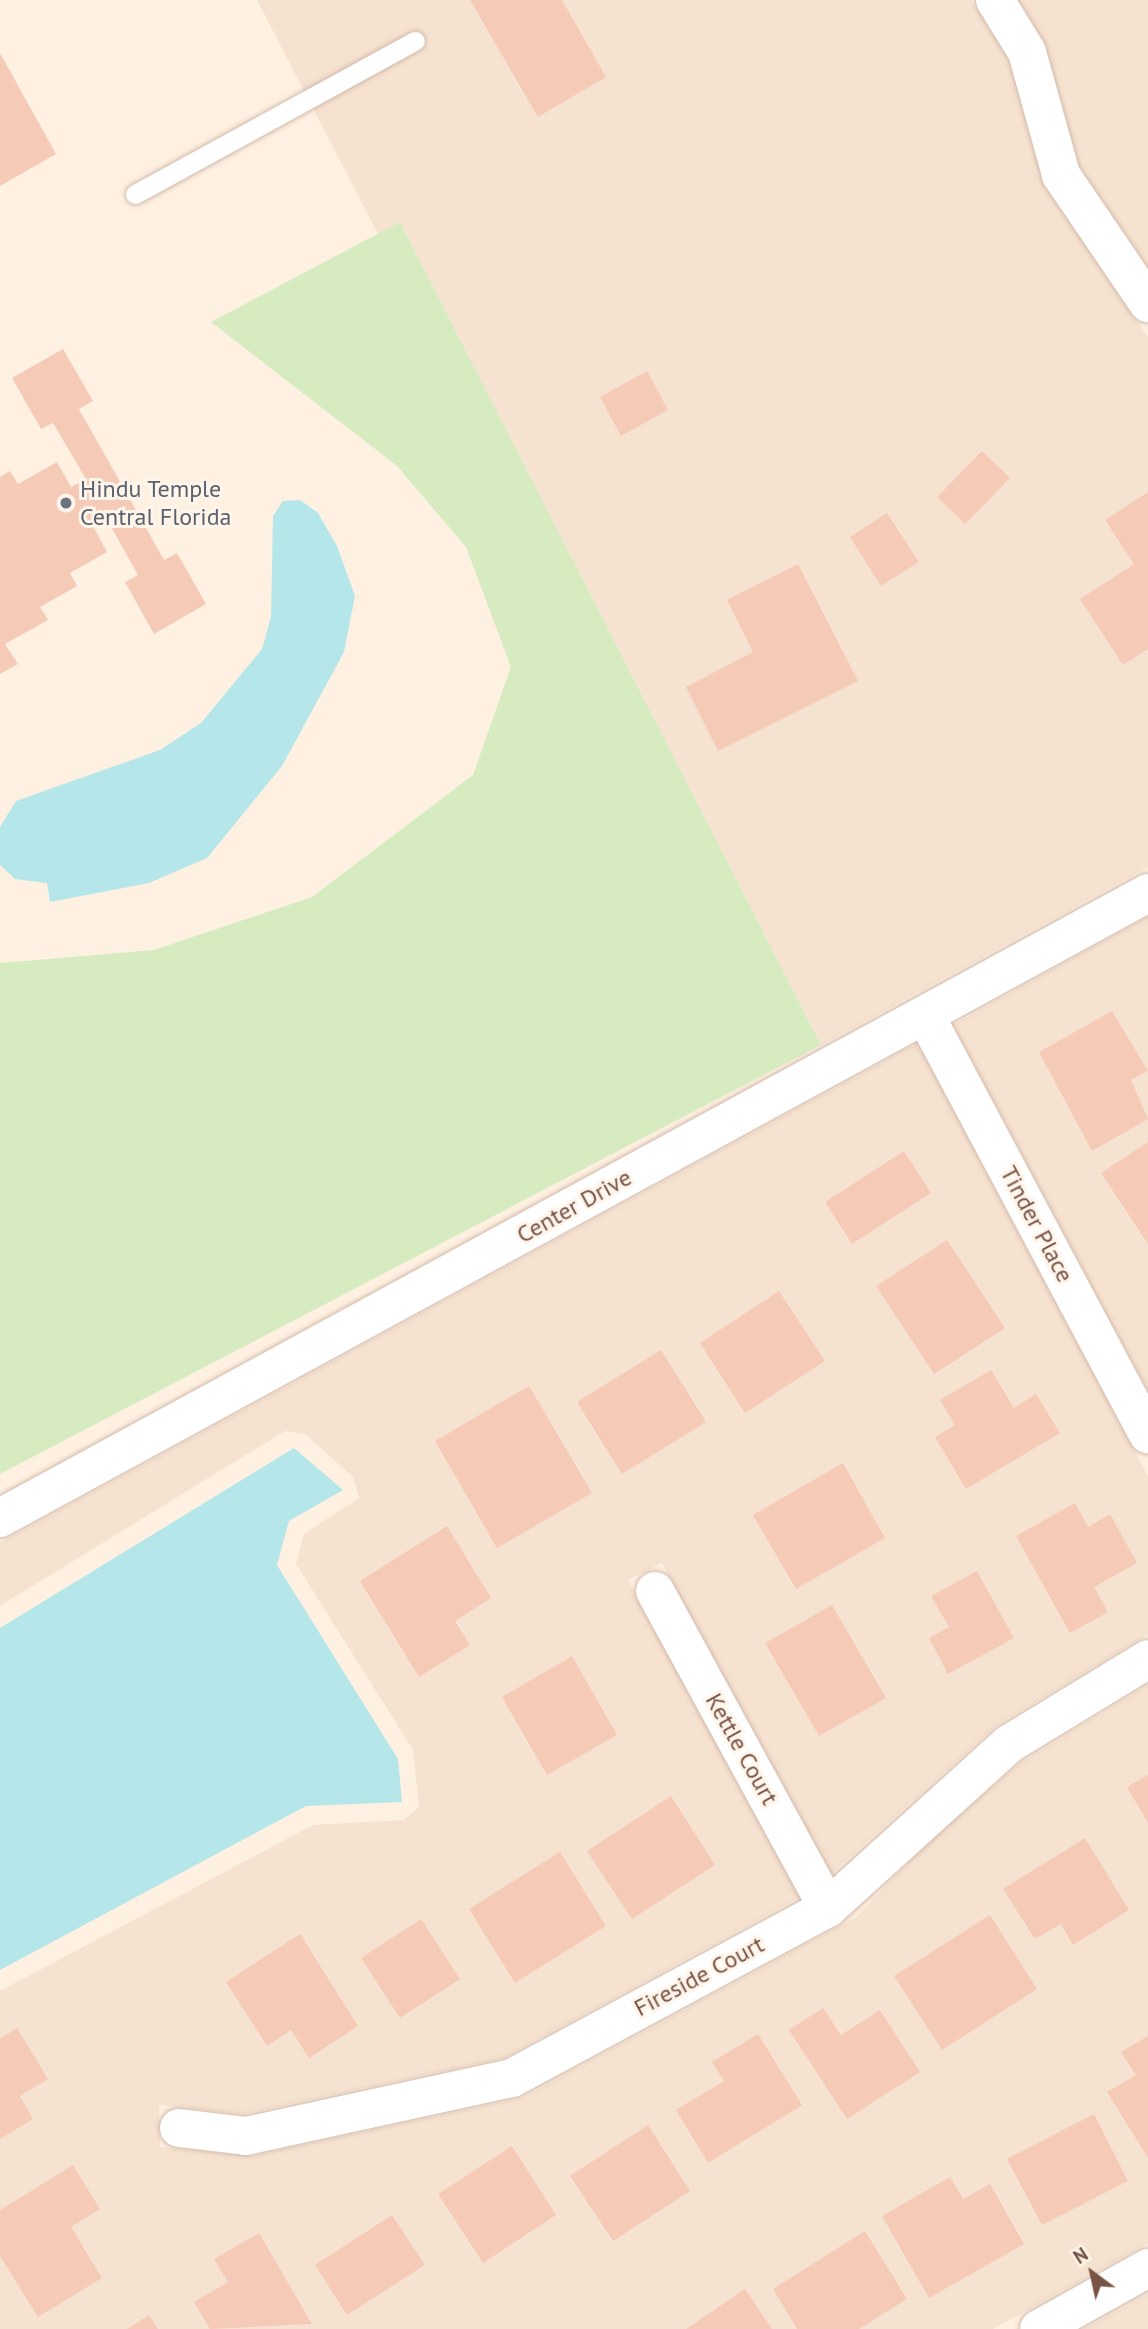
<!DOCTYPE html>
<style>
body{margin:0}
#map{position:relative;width:1148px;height:2329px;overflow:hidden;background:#fef1e2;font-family:"PT Sans",sans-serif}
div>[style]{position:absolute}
.residential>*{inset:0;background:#f6e2d0}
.green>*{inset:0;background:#d6ecc0}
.water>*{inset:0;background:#b5e6e9}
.building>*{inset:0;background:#f5cbb8}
.roads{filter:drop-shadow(0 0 2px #d2b9aa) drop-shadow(0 0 2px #d2b9aa)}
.lane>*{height:19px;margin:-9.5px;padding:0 9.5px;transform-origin:9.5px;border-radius:9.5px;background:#fff}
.street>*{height:38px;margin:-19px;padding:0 19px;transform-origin:19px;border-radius:19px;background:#fff}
.dots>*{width:19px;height:19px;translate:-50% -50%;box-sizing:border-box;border:4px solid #fff5ea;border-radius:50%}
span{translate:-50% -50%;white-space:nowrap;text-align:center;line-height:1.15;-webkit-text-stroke:6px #fff5ea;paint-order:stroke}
.worship-label{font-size:24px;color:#5b616d}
.left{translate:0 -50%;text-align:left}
.street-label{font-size:24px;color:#785446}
.north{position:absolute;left:1057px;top:2238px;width:70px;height:70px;-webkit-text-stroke:5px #fff5ea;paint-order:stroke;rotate:327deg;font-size:19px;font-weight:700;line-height:28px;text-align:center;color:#785446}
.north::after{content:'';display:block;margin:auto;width:24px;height:32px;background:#785446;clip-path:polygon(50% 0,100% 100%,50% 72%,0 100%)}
</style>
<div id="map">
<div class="residential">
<i style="clip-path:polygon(257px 0,971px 0,1009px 59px,1045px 186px,1148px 337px,1148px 867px,821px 1045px,400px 222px,378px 234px)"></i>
<i style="clip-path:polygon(1018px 0,1148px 0,1148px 268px,1080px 168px,1044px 42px)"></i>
<i style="clip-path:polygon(1148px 917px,1148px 1392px,953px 1025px)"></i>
<i style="clip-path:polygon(918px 1043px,1148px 1476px,1148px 1634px,997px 1725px,831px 1874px,662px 1563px,628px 1580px,800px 1897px,503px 2058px,243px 2114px,159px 2105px,160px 2147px,252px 2156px,522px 2098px,855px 1918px,929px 1842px,1022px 1762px,1148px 1685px,1148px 2243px,993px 2329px,0 2329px,0 1991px,313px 1825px,404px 1820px,419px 1807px,413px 1750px,296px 1564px,304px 1534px,359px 1498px,353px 1477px,305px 1434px,285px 1431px,0 1606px,0 1543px)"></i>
<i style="clip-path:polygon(1148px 2294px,1148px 2329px,1084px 2329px)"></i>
</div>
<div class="green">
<i style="clip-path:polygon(400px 222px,821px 1045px,0 1474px,0 963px,154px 950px,312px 897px,473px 775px,511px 667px,466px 547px,397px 466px,211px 322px)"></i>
</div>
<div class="water">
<i style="clip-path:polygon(300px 500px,318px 513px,337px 546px,355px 596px,344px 652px,282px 766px,207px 858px,149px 883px,50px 902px,47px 883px,15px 879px,0 865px,0 827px,16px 801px,160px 750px,201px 723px,262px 649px,271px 617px,273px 516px,283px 501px)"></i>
<i style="clip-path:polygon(294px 1448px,343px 1490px,289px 1521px,277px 1565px,398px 1759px,402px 1802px,306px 1806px,0 1970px,0 1628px)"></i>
</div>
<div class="building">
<i style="clip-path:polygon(470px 0,562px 0,606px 77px,538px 117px)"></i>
<i style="clip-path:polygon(0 53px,56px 154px,0 186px)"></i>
<i style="clip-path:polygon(63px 349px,93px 401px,79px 409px,164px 560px,177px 553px,206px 604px,154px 634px,125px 582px,138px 575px,106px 518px,93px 526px,107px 552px,70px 573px,77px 586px,40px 607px,48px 620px,5px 644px,18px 664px,0 674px,0 477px,10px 471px,18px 484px,57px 462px,71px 487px,86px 479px,53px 423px,41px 429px,12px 378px)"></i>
<i style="clip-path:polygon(647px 371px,668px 410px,621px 436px,600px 397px)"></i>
<i style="clip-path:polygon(982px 451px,1010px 478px,965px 524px,937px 497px)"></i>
<i style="clip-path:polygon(1148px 492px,1148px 649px,1123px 665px,1080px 599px,1134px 564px,1105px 520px)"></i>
<i style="clip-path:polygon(887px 513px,919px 562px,881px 586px,850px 537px)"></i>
<i style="clip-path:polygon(798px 564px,858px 681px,718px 751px,686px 687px,753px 652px,727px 600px)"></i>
<i style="clip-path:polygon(1112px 1011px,1148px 1071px,1131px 1080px,1148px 1119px,1092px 1151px,1039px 1052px)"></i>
<i style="clip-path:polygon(1148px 1142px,1148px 1244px,1101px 1173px)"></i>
<i style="clip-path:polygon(904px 1151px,931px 1193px,852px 1244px,825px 1202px)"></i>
<i style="clip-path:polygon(947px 1240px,1005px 1328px,934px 1374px,876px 1286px)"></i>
<i style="clip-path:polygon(779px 1291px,825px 1361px,745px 1413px,700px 1343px)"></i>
<i style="clip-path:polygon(661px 1350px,706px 1422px,622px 1474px,577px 1402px)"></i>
<i style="clip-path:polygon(991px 1370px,1014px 1408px,1036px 1394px,1060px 1433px,966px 1489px,935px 1437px,955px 1425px,940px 1400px)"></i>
<i style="clip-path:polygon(529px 1386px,592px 1493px,497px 1548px,435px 1441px)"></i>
<i style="clip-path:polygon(843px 1463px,885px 1538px,796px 1589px,753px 1515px)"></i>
<i style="clip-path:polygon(1075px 1503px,1088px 1527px,1110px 1514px,1137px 1563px,1094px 1587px,1108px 1612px,1070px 1633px,1016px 1536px)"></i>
<i style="clip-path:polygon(447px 1526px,491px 1598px,455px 1621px,470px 1645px,419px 1677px,360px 1581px)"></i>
<i style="clip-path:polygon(977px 1571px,1014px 1638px,948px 1674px,929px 1638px,949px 1627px,931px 1596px)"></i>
<i style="clip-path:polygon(832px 1605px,886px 1698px,819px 1736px,765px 1643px)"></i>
<i style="clip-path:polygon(572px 1656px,617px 1735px,547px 1775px,502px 1697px)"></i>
<i style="clip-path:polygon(1148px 1775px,1148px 1823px,1127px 1787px)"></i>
<i style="clip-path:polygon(671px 1796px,715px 1865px,632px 1919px,587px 1851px)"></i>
<i style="clip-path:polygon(1085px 1838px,1129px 1910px,1073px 1945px,1061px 1924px,1035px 1939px,1003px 1889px)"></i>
<i style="clip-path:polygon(560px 1852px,606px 1926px,515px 1983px,469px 1909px)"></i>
<i style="clip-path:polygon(990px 1915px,1037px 1989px,942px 2050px,894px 1976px)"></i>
<i style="clip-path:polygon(421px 1919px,460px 1979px,400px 2018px,361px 1958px)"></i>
<i style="clip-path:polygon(300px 1934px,358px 2026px,309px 2058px,291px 2030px,267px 2046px,226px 1982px)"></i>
<i style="clip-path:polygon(823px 2008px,841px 2035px,880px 2010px,920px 2072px,847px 2119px,789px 2030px)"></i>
<i style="clip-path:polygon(17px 2028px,48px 2079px,20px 2096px,33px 2119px,0 2139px,0 2039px)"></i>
<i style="clip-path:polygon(758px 2034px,802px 2105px,708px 2163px,676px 2110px,724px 2081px,712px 2062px)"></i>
<i style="clip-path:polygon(1148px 2036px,1148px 2158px,1107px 2092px,1136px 2075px,1121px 2052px)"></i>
<i style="clip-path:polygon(1094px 2114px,1128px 2181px,1042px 2225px,1007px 2159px)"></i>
<i style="clip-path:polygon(648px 2125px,690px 2191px,613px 2241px,570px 2176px)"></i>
<i style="clip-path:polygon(512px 2146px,556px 2215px,483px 2263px,438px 2194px)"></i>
<i style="clip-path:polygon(73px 2165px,100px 2209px,71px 2227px,102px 2278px,38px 2317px,0 2256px,0 2210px)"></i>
<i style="clip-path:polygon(950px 2177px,963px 2199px,990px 2184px,1024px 2244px,929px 2298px,882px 2216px)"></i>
<i style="clip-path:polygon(392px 2215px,425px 2265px,347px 2315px,315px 2265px)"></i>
<i style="clip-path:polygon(865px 2231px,907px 2299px,859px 2329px,797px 2329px,773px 2289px)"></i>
<i style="clip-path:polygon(259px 2233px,312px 2324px,210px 2329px,194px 2302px,228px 2282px,214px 2259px)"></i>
<i style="clip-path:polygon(745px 2289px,772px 2329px,686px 2329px)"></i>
<i style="clip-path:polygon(149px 2315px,158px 2329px,127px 2329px)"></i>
</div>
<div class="roads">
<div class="lane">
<i style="left:135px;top:194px;width:319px;rotate:-28.7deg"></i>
</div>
<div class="street">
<i style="left:995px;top:0;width:61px;rotate:58.4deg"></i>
<i style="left:1027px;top:52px;width:128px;rotate:74.5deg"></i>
<i style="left:1061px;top:175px;width:155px;rotate:55.8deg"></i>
<i style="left:925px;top:1015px;width:475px;rotate:62deg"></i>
<i style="left:0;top:1518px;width:1307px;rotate:-28.56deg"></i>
<i style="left:655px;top:1591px;width:361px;rotate:61.4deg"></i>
<i style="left:179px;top:2128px;width:67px;rotate:6.8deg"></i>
<i style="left:246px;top:2136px;width:272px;rotate:-12.3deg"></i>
<i style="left:512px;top:2078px;width:359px;rotate:-28.3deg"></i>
<i style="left:828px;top:1908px;width:244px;rotate:-42.2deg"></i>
<i style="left:1009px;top:1744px;width:163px;rotate:-31.4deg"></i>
<i style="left:1039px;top:2329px;width:125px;rotate:-29.2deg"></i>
</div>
</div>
<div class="dots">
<i style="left:66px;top:503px;background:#6b7280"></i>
</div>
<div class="worship-label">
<span class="left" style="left:80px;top:503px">Hindu Temple<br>Central Florida</span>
</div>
<div class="street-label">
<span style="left:574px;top:1206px;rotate:-29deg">Center Drive</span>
<span style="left:1037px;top:1224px;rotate:62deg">Tinder Place</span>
<span style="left:742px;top:1749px;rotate:61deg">Kettle Court</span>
<span style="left:699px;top:1976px;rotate:-28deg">Fireside Court</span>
</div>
<div class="north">N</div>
</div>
